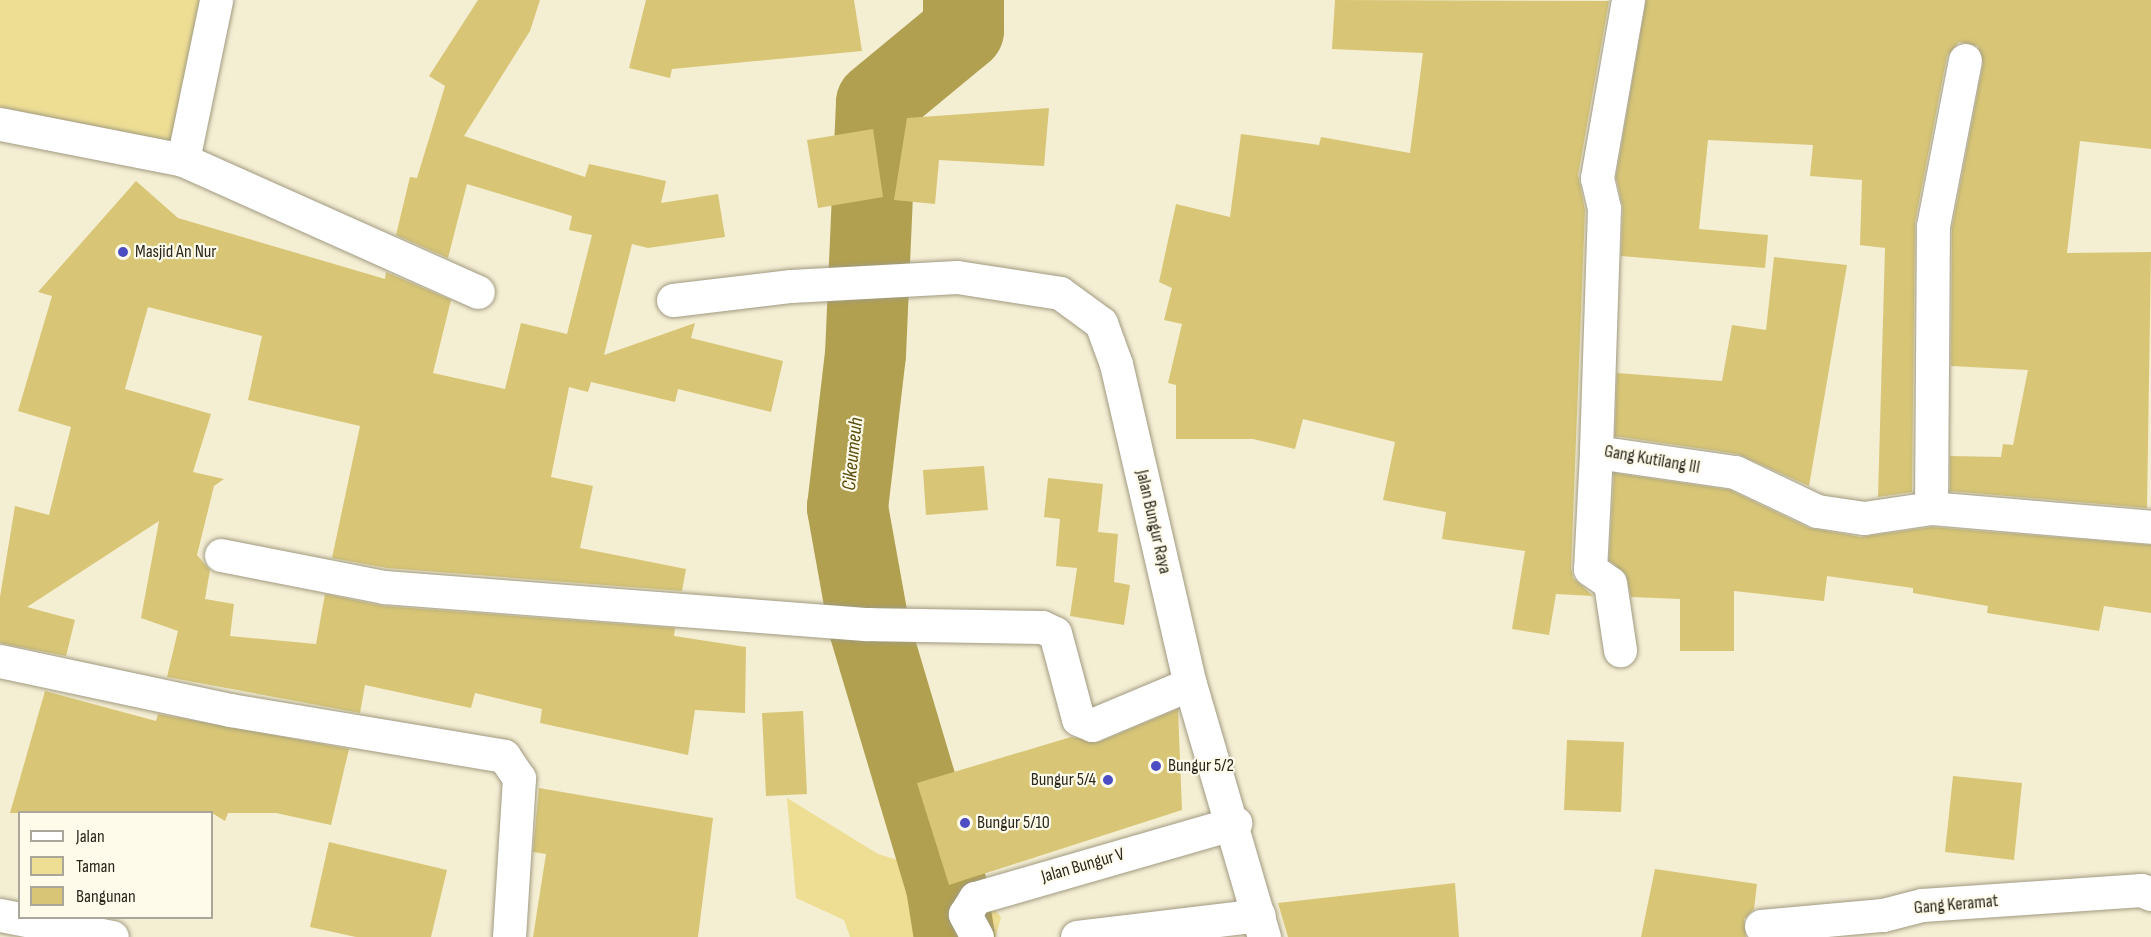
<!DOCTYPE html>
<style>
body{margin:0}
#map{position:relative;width:2151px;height:937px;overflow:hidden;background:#f4eed3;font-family:"Sofia Sans Condensed",sans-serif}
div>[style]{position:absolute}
.green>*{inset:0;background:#eede94}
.river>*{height:81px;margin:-40.5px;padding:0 40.5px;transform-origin:40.5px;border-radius:40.5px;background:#b1a050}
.building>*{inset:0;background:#d8c676}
.roads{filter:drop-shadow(0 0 2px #a09a81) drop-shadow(0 0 2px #a09a81)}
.minor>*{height:33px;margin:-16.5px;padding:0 16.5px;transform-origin:16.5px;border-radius:16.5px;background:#fff}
.dots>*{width:16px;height:16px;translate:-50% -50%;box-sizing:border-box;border:3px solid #fffbeb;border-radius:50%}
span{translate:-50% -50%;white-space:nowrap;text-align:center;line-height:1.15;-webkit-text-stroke:4.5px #fffbeb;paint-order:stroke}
.poi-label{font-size:18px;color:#2a271d}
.left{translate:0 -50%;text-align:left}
.right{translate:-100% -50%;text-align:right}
.street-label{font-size:18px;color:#2a271d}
.water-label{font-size:20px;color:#594c0d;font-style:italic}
.legend{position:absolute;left:18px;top:811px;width:195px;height:108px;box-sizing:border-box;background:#fffbeb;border:2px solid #aaa699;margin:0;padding:8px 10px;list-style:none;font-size:18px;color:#2a271d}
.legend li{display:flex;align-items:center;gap:12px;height:30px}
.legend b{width:30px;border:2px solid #aaa699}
</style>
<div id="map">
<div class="green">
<i style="clip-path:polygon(0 0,206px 0,188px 83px,182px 82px,168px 172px,0 127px)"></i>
<i style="clip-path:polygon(787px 798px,878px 854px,970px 881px,1001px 917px,996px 937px,850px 937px,844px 920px,796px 898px)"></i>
</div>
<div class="river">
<i style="left:954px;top:937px;width:52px;rotate:-98.9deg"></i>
<i style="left:946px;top:886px;width:273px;rotate:-106.6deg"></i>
<i style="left:868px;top:624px;width:119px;rotate:-100.2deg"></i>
<i style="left:847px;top:507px;width:154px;rotate:-83.3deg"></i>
<i style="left:865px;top:354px;width:252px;rotate:-87.5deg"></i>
<i style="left:876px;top:102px;width:113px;rotate:-39.6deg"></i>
<i style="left:963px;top:30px;width:30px;rotate:-90deg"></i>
</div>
<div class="building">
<i style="clip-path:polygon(478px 0,540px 0,530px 31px,464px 136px,585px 177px,589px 164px,666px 181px,661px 203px,718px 194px,725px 237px,648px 248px,632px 244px,604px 355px,695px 323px,691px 338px,783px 361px,771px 412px,678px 389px,675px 402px,591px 382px,588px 392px,569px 387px,551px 477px,593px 486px,580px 548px,686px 569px,682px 591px,387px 568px,332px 558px,360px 426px,248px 400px,262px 336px,148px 307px,125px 389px,211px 414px,193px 472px,224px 479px,214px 486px,197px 555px,210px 570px,205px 599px,234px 604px,230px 636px,316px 644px,325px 594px,383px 606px,675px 628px,674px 636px,746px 647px,745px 713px,695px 710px,688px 755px,540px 723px,542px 709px,475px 693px,471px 708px,365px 685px,360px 713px,167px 677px,178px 631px,141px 618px,159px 521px,27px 607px,75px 620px,66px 656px,0 643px,0 597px,15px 506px,49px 515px,71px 427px,18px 411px,52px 296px,38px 292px,136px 181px,178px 218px,385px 279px,386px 272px,451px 300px,433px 373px,505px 389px,521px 323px,567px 334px,592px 235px,569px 230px,572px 216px,467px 184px,448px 258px,396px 235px,410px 177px,417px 178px,445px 86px,429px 76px)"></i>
<i style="clip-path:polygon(646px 0,854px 0,862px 51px,672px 69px,670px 78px,629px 68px)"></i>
<i style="clip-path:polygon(1335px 0,1609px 1px,1578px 175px,1585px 210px,1571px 568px,1573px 578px,1593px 596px,1556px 594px,1549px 635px,1512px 629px,1525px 551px,1442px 539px,1446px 512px,1383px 500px,1395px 442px,1303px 419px,1295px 449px,1253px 439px,1176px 439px,1176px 385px,1168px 383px,1182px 324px,1164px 320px,1172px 288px,1159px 282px,1176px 204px,1230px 217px,1241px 134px,1319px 145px,1321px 137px,1410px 153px,1423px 53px,1332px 49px)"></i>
<i style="clip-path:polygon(1646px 0,2151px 0,2151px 149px,2080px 141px,2067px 253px,2151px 252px,2147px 508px,1950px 491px,1950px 456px,2001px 457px,2003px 444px,2013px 445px,2028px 370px,1951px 366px,1952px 228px,1983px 64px,1978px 46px,1959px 42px,1947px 56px,1915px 222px,1912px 492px,1878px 497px,1885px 248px,1860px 245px,1862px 180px,1810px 176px,1813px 145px,1708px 140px,1699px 229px,1768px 235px,1765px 268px,1621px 256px,1623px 208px,1616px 177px)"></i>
<i style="clip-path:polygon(1049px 108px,1044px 166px,939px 160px,935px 204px,894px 200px,907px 118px)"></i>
<i style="clip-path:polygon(873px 129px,883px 197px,818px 208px,807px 140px)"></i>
<i style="clip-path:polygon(1774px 257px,1847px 265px,1809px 486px,1738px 454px,1615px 436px,1617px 373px,1722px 381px,1732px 325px,1766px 330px)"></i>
<i style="clip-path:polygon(984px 466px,988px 510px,926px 515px,923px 470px)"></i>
<i style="clip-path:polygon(1614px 473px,1730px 490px,1809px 528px,1861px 537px,1932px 527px,2151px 545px,2151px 613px,2104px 606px,2099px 631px,1987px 613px,1988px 606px,1913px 593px,1913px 588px,1827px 576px,1824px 601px,1734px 591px,1734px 651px,1680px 651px,1680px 599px,1631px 597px,1626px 574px,1609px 560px)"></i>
<i style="clip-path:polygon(1048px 478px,1103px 484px,1098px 532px,1118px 534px,1114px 582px,1130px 585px,1124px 625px,1070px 616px,1077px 568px,1056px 566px,1060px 519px,1044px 517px)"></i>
<i style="clip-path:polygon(45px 691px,156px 721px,158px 714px,349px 749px,331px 825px,276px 813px,228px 813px,225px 821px,212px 813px,10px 813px)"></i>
<i style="clip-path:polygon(1178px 709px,1182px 810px,949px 885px,917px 783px,1071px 737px,1099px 742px)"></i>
<i style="clip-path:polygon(803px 711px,807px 794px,766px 796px,762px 713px)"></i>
<i style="clip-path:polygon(1567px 740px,1624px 742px,1621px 812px,1564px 810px)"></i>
<i style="clip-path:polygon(1953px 776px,2022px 783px,2014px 860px,1945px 852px)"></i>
<i style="clip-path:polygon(539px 788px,713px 818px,698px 937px,533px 937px,546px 854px,533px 852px)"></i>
<i style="clip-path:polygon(329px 842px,447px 870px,431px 937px,356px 937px,310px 927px)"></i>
<i style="clip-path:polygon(1655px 869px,1757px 884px,1754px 909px,1744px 919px,1746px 937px,1641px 937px)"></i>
<i style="clip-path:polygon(1455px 883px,1459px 937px,1288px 937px,1278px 903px)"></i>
</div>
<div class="roads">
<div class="minor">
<i style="left:1628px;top:0;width:181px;rotate:99.9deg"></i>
<i style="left:1597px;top:178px;width:31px;rotate:77deg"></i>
<i style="left:1604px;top:208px;width:244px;rotate:91.9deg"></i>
<i style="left:1596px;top:452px;width:140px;rotate:8.2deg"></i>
<i style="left:1735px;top:472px;width:91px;rotate:25.4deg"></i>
<i style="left:1817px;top:511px;width:48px;rotate:8.5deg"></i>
<i style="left:1864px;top:518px;width:68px;rotate:-8.5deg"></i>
<i style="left:1931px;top:508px;width:221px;rotate:4.9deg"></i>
<i style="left:0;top:124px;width:187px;rotate:11.1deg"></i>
<i style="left:183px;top:160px;width:323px;rotate:24.1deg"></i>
<i style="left:183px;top:160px;width:163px;rotate:-78.3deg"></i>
<i style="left:673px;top:300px;width:119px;rotate:-6.8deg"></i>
<i style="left:791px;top:286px;width:166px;rotate:-3.1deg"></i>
<i style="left:957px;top:277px;width:104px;rotate:8.8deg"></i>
<i style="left:1060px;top:293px;width:51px;rotate:36.2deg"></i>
<i style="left:1101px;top:323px;width:44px;rotate:69.9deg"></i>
<i style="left:1116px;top:364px;width:328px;rotate:77deg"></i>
<i style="left:1190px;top:684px;width:264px;rotate:73.7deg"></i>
<i style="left:1596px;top:452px;width:117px;rotate:92.9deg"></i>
<i style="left:1590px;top:569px;width:24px;rotate:35deg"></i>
<i style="left:1610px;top:583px;width:68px;rotate:81.5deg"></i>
<i style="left:1931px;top:508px;width:282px;rotate:-89.6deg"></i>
<i style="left:1933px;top:226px;width:169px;rotate:-79.1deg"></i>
<i style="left:221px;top:555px;width:166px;rotate:11.1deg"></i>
<i style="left:384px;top:587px;width:485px;rotate:4.4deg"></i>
<i style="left:868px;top:624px;width:174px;rotate:1deg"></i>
<i style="left:1042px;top:627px;width:14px;rotate:25deg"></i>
<i style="left:1055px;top:633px;width:89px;rotate:75deg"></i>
<i style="left:1078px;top:719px;width:15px;rotate:23deg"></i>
<i style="left:1092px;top:725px;width:106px;rotate:-22.7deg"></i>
<i style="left:0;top:661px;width:235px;rotate:12deg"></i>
<i style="left:230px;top:710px;width:278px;rotate:9.5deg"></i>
<i style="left:504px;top:756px;width:27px;rotate:56deg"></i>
<i style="left:519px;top:778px;width:159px;rotate:93.6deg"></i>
<i style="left:0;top:915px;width:114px;rotate:11.1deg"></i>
<i style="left:1761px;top:926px;width:122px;rotate:-5.2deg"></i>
<i style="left:1883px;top:915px;width:40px;rotate:-14.4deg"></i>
<i style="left:1922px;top:905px;width:220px;rotate:-3.9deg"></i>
<i style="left:2141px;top:890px;width:11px;rotate:22deg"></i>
<i style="left:977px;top:937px;width:26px;rotate:-118deg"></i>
<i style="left:965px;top:914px;width:19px;rotate:-58deg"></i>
<i style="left:975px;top:898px;width:271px;rotate:-16.1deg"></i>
<i style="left:1077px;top:937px;width:183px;rotate:-6.9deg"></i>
</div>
</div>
<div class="dots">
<i style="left:123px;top:252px;background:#4c4dc3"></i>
<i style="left:1156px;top:766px;background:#4c4dc3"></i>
<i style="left:1108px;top:780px;background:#4c4dc3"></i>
<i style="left:965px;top:823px;background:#4c4dc3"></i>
</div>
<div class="poi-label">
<span class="left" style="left:135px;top:252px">Masjid An Nur</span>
<span class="left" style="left:1168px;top:766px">Bungur 5/2</span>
<span class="right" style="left:1096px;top:780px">Bungur 5/4</span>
<span class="left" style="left:977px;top:823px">Bungur 5/10</span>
</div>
<div class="street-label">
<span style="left:1652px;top:460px;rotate:10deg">Gang Kutilang III</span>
<span style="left:1153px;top:522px;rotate:77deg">Jalan Bungur Raya</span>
<span style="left:1083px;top:866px;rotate:-16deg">Jalan Bungur V</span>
<span style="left:1956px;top:905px;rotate:-5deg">Gang Keramat</span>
</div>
<div class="water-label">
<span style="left:853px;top:454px;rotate:-84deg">Cikeumeuh</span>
</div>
<ul class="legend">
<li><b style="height:8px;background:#fff"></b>Jalan</li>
<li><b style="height:16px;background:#eede94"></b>Taman</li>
<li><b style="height:16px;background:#d8c676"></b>Bangunan</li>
</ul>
</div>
